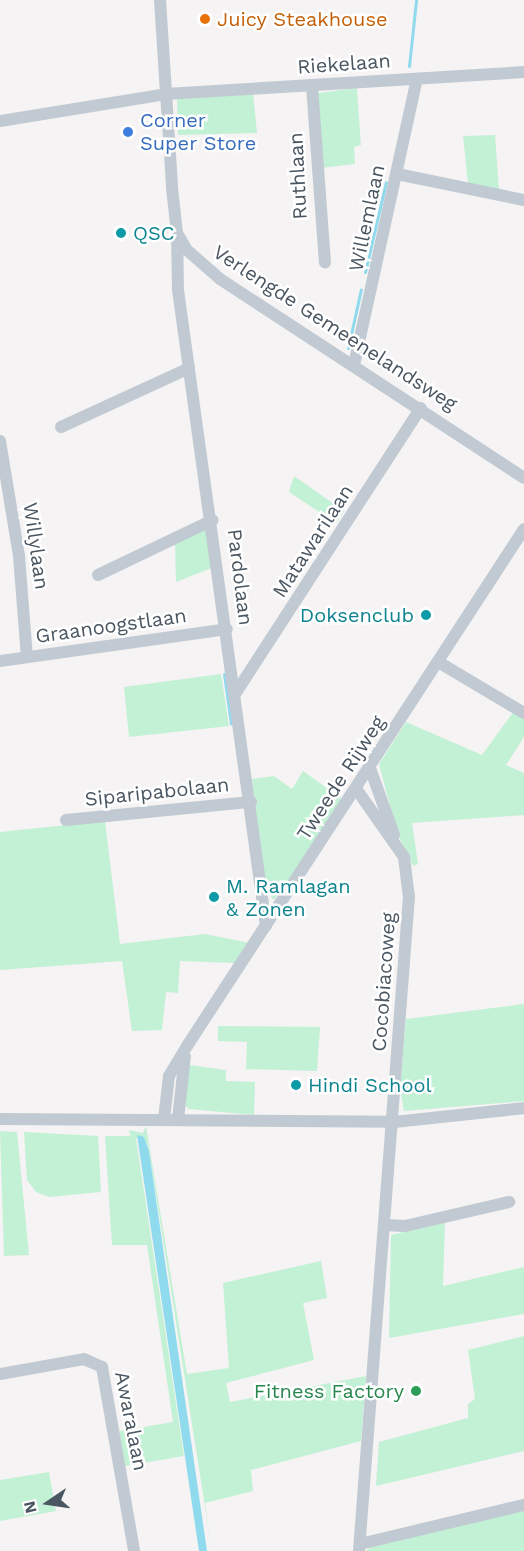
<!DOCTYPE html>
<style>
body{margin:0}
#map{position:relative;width:524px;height:1551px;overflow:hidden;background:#f5f3f3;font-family:"Work Sans",sans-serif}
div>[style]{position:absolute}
.green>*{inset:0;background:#c3f1d5}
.water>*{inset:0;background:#90daee}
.stream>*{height:3px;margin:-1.5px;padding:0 1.5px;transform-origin:1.5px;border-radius:1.5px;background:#90daee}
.minor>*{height:12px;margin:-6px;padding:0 6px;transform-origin:6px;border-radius:6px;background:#c1cad2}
.dots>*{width:16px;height:16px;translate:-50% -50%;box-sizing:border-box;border:3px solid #fff;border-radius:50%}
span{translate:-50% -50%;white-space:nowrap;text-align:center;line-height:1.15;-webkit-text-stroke:5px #fff;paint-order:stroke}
.food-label{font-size:20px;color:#c56008}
.left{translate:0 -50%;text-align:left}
.street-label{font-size:20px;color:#4a5661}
.shop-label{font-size:20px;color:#366cbe}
.culture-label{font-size:20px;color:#0d838f}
.right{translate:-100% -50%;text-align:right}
.leisure-label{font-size:20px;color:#27864d}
.north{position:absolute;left:18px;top:1473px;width:60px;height:60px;-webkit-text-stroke:4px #fff;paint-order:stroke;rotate:257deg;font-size:16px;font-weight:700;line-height:24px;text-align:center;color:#4a5661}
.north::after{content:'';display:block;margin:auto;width:21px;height:27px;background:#4a5661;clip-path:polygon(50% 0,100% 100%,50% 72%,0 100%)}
</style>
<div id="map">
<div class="green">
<i style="clip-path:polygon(357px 88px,361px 145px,354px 147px,355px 164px,321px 168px,318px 93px)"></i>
<i style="clip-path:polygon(253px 93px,257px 133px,178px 135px,177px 96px)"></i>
<i style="clip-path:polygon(495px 135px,499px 191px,468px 183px,463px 136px)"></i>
<i style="clip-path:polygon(294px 476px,344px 511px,336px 523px,289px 492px)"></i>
<i style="clip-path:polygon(209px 527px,214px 567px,176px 582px,175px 542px)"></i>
<i style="clip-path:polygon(221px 674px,229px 726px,129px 737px,124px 687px)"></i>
<i style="clip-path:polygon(514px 711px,524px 717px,524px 737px,506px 765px,524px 773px,524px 815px,412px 823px,418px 864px,413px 866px,397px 833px,379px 764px,406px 722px,482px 755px)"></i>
<i style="clip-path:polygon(303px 771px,345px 801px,274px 900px,264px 889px,252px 779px,274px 776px,292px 789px)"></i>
<i style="clip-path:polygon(105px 821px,120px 944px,205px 934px,250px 943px,235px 963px,180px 961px,178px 993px,166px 992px,162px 1030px,132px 1031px,122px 961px,0 970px,0 832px)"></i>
<i style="clip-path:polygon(524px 1004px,524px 1101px,404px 1111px,400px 1088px,406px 1019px)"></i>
<i style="clip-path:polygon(218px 1026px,320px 1027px,317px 1071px,246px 1069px,247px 1042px,218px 1041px)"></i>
<i style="clip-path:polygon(189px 1065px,226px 1070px,226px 1081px,255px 1082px,254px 1115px,189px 1109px,184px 1104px)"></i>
<i style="clip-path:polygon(146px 1126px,187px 1374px,229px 1368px,223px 1283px,321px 1261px,327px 1298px,303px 1303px,314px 1360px,226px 1383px,230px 1402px,366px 1376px,361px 1441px,251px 1470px,253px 1491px,205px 1503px,212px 1551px,149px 1151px,147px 1143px,136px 1138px,184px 1456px,125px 1466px,119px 1431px,173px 1422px,147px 1245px,112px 1245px,105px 1136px,130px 1136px,129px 1130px,143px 1133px)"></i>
<i style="clip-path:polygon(0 1131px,17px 1132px,29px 1255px,4px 1256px)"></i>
<i style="clip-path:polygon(24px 1132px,98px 1136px,101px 1192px,49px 1197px,36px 1192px,27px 1180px)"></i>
<i style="clip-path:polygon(445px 1222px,443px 1286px,524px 1267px,524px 1314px,389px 1338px,391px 1235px)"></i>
<i style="clip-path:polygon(524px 1336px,524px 1451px,376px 1486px,379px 1442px,468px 1418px,468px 1404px,475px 1399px,468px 1350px)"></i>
<i style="clip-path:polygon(49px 1472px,56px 1511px,0 1521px,0 1480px)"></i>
<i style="clip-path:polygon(524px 1509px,524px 1551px,365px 1551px,372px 1547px)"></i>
</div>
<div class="water">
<i style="clip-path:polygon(137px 1135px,144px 1137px,149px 1151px,207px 1551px,199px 1551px)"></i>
</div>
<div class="stream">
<i style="left:409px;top:66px;width:66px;rotate:-83.9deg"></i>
<i style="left:365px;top:272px;width:92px;rotate:-76.9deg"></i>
<i style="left:348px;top:348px;width:60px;rotate:-77.6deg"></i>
<i style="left:224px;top:674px;width:50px;rotate:82deg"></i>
</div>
<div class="minor">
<i style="left:160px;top:0;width:188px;rotate:86.3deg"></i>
<i style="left:172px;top:188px;width:45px;rotate:83.7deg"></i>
<i style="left:177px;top:233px;width:20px;rotate:60deg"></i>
<i style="left:187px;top:250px;width:44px;rotate:41.3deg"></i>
<i style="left:220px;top:279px;width:363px;rotate:33.2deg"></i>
<i style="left:312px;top:86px;width:177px;rotate:85.8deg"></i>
<i style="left:0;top:121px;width:168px;rotate:-9.2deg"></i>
<i style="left:166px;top:94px;width:359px;rotate:-3.5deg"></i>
<i style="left:397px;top:174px;width:130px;rotate:11.6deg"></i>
<i style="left:177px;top:233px;width:57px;rotate:89deg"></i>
<i style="left:178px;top:290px;width:642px;rotate:82.12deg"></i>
<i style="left:354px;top:365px;width:293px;rotate:-77.6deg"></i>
<i style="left:61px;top:427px;width:141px;rotate:-24.7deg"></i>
<i style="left:0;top:441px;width:117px;rotate:80.6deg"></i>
<i style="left:19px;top:556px;width:101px;rotate:85.5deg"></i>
<i style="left:98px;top:575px;width:127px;rotate:-25.6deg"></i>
<i style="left:0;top:661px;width:229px;rotate:-8deg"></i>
<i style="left:440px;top:663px;width:98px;rotate:30.8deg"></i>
<i style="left:235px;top:694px;width:341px;rotate:-57deg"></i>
<i style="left:370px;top:768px;width:71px;rotate:70.3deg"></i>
<i style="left:357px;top:790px;width:82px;rotate:55deg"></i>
<i style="left:404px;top:857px;width:39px;rotate:83deg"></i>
<i style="left:409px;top:896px;width:657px;rotate:94.37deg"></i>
<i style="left:66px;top:820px;width:186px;rotate:-5.6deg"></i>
<i style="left:0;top:1119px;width:394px;rotate:0.4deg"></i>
<i style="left:394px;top:1122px;width:131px;rotate:-6.1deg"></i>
<i style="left:164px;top:1119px;width:43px;rotate:-83.4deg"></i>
<i style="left:169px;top:1076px;width:35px;rotate:-59deg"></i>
<i style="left:187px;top:1046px;width:617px;rotate:-56.9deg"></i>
<i style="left:178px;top:1119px;width:63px;rotate:-83.7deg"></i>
<i style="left:385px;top:1225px;width:20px;rotate:3deg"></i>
<i style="left:405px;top:1226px;width:107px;rotate:-13deg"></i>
<i style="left:0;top:1374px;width:85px;rotate:-10.1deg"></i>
<i style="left:84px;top:1359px;width:20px;rotate:24deg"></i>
<i style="left:102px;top:1367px;width:187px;rotate:80.1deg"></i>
<i style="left:360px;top:1544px;width:169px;rotate:-13.4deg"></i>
</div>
<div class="dots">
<i style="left:205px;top:19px;background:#e8710a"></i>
<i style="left:128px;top:132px;background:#3f7fe0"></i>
<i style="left:121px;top:233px;background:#0f9aa8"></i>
<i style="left:426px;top:615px;background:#0f9aa8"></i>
<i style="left:214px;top:897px;background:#0f9aa8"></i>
<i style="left:296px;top:1085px;background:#0f9aa8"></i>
<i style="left:416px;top:1391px;background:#2e9e5b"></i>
</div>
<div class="food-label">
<span class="left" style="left:217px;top:19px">Juicy Steakhouse</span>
</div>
<div class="street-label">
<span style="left:344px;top:64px;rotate:-4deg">Riekelaan</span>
<span style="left:298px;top:176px;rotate:-93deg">Ruthlaan</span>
<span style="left:367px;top:218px;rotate:-78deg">Willemlaan</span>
<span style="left:335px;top:328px;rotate:33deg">Verlengde Gemeenelandsweg</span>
<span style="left:313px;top:541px;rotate:-57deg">Matawarilaan</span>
<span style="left:36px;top:546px;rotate:82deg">Willylaan</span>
<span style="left:240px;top:577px;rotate:83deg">Pardolaan</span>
<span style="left:111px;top:626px;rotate:-8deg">Graanoogstlaan</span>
<span style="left:341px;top:778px;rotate:-57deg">Tweede Rijweg</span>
<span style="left:157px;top:792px;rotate:-6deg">Siparipabolaan</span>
<span style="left:384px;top:982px;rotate:-86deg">Cocobiacoweg</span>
<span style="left:131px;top:1421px;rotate:79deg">Awaralaan</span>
</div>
<div class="shop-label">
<span class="left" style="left:140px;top:132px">Corner<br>Super Store</span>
</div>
<div class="culture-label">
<span class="left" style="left:133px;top:233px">QSC</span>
<span class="right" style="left:414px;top:615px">Doksenclub</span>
<span class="left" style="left:226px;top:898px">M. Ramlagan<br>&amp; Zonen</span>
<span class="left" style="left:308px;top:1085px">Hindi School</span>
</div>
<div class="leisure-label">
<span class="right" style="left:404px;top:1391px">Fitness Factory</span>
</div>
<div class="north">N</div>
</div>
